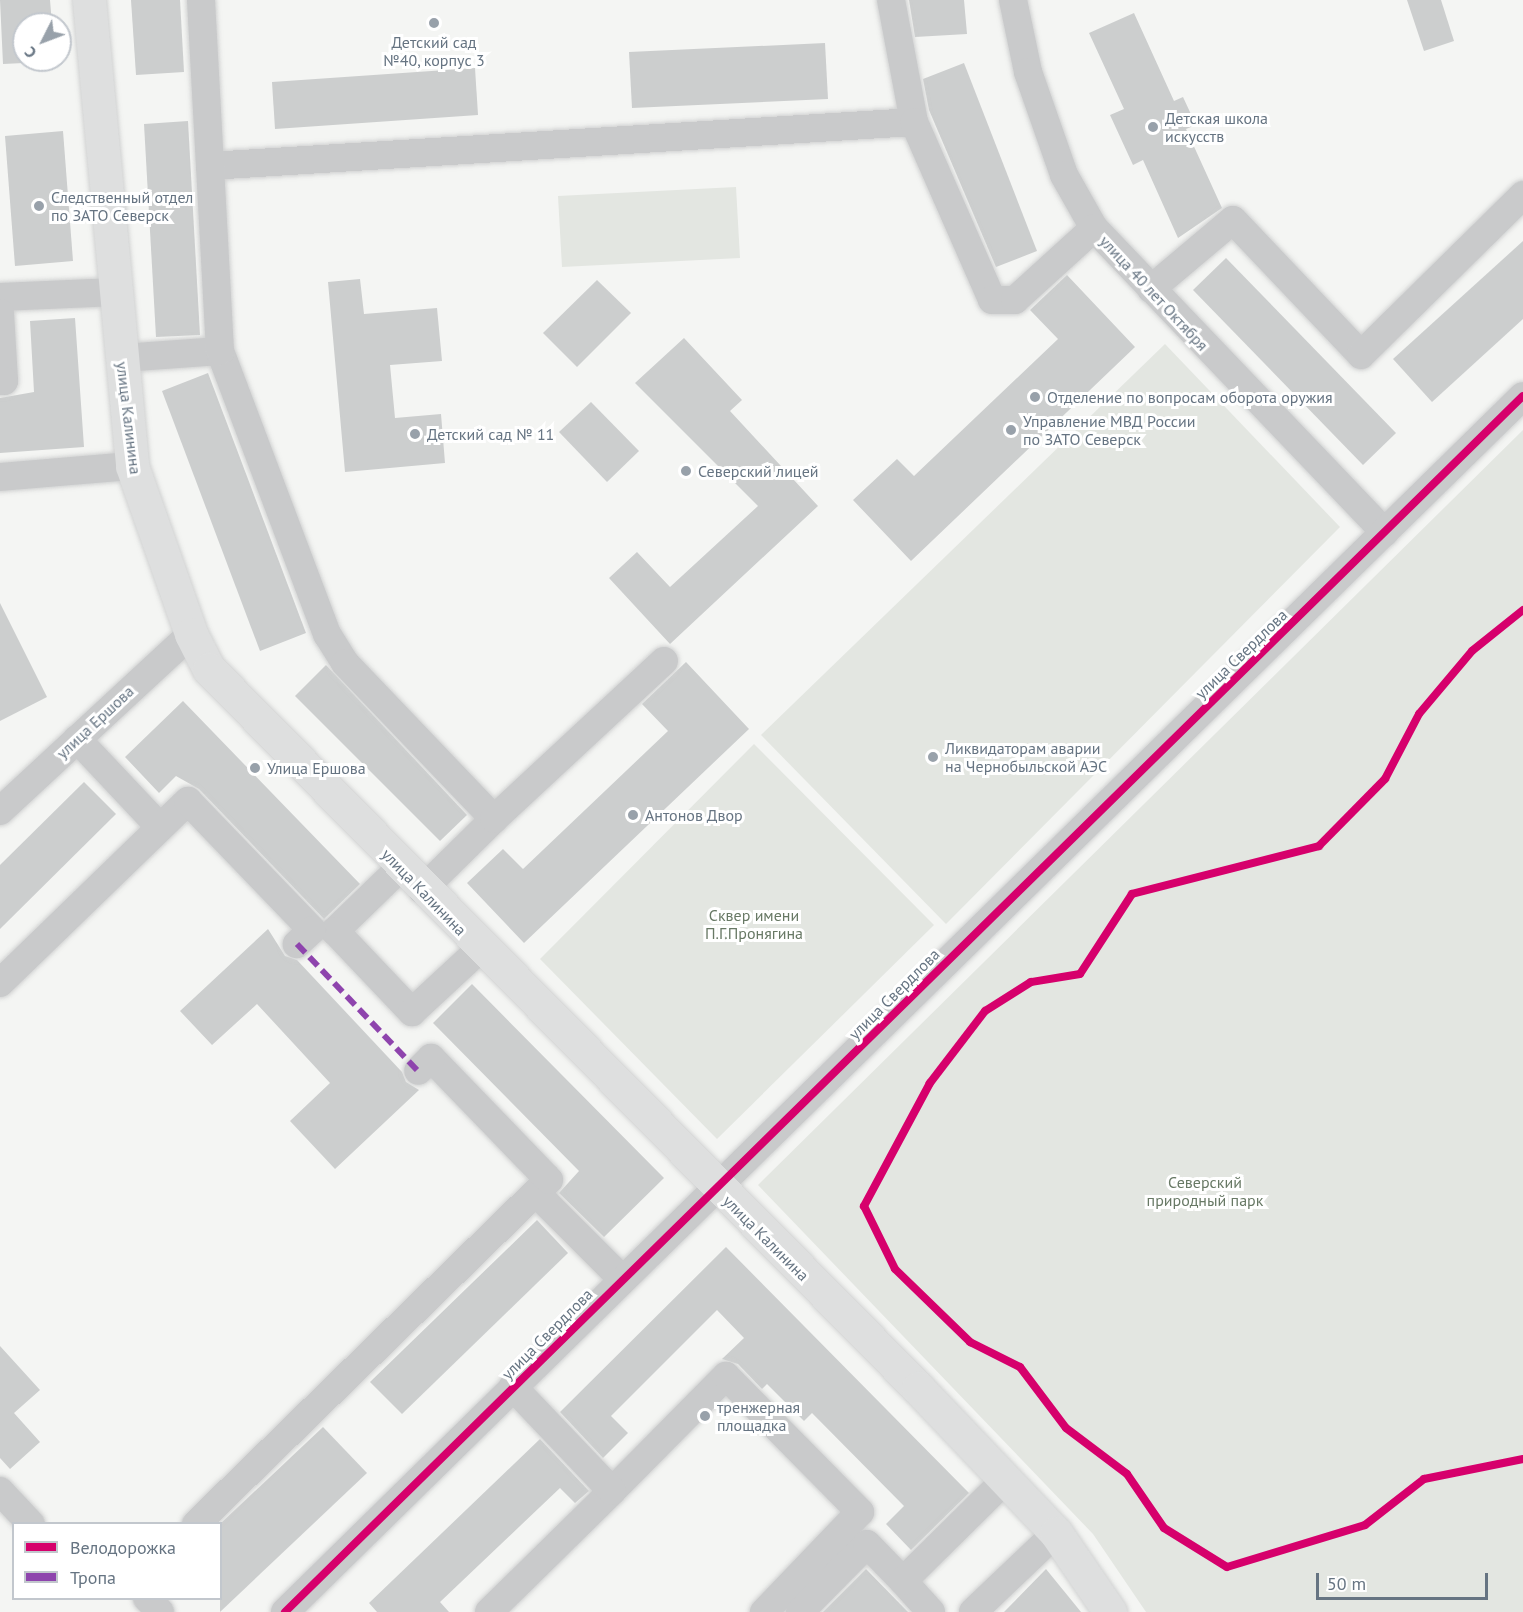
<!DOCTYPE html>
<meta charset="utf-8">
<style>
body{margin:0}
#map{position:relative;width:1523px;height:1612px;overflow:hidden;background:#f4f5f3;font-family:"PT Sans",sans-serif}
div>[style]{position:absolute}
.green>*{inset:0;background:#e3e6e1}
.building>*{inset:0;background:#cccece}
.roads{filter:drop-shadow(0 0 2px #d1d2d2) drop-shadow(0 0 2px #d1d2d2)}
.minor>*{height:28px;margin:-14px;padding:0 14px;transform-origin:14px;border-radius:14px;background:#c9cacb}
.major>*{height:33px;margin:-16.5px;padding:0 16.5px;transform-origin:16.5px;border-radius:16.5px;background:#dedfdf}
.quiet>*{height:6px;margin-top:-3px;transform-origin:0;background:repeating-linear-gradient(90deg,#8e44ad 0 12px,transparent 0 18px)}
.cycleway>*{height:8px;margin:-4px;padding:0 4px;transform-origin:4px;border-radius:4px;background:#d6006c}
.dots>*{width:16px;height:16px;translate:-50% -50%;box-sizing:border-box;border:3px solid #fff;border-radius:50%}
span{translate:-50% -50%;white-space:nowrap;text-align:center;line-height:1.15;-webkit-text-stroke:6px #fff;paint-order:stroke}
.poi-label{font-size:16px;color:#667482}
.left{translate:0 -50%;text-align:left}
.street-label{font-size:16px;color:#667482}
.park-label{font-size:16px;color:#687965}
.legend{position:absolute;left:12px;top:1522px;width:210px;height:78px;box-sizing:border-box;background:#fff;border:2px solid #c2c7cd;margin:0;padding:8px 10px;list-style:none;font-size:18px;color:#667482}
.legend li{display:flex;align-items:center;gap:12px;height:30px}
.legend b{width:30px;border:2px solid #c2c7cd}
.north{position:absolute;left:12px;top:12px;width:60px;height:60px;box-sizing:border-box;background:#fff;border:2px solid #c2c7cd;border-radius:50%;rotate:228deg;font-size:16px;font-weight:700;line-height:24px;text-align:center;color:#667482}
.north::after{content:'';display:block;margin:auto;width:21px;height:27px;background:#98a1aa;clip-path:polygon(50% 0,100% 100%,50% 72%,0 100%)}
.scale{position:absolute;left:1316px;top:1573px;width:172px;height:27px;box-sizing:border-box;border:3px solid #667482;border-top:0;padding-left:8px;font-size:18px;line-height:21px;white-space:nowrap;color:#667482;-webkit-text-stroke:4px #fff;paint-order:stroke}
</style>
<div id="map">
<div class="green">
<i style="clip-path:polygon(736px 187px,740px 258px,562px 267px,558px 196px)"></i>
<i style="clip-path:polygon(1165px 344px,1340px 527px,946px 924px,761px 735px)"></i>
<i style="clip-path:polygon(1523px 430px,1523px 1612px,1146px 1612px,1093px 1534px,758px 1185px)"></i>
<i style="clip-path:polygon(754px 744px,934px 925px,717px 1139px,540px 959px)"></i>
</div>
<div class="building">
<i style="clip-path:polygon(0 0,50px 0,52px 24px,24px 24px,24px 63px,3px 64px)"></i>
<i style="clip-path:polygon(131px 0,180px 0,184px 72px,136px 75px)"></i>
<i style="clip-path:polygon(909px 0,964px 0,967px 34px,915px 37px)"></i>
<i style="clip-path:polygon(1407px 0,1441px 0,1454px 41px,1424px 51px)"></i>
<i style="clip-path:polygon(1134px 13px,1174px 101px,1183px 97px,1196px 125px,1186px 129px,1222px 208px,1178px 238px,1143px 160px,1133px 165px,1110px 115px,1124px 109px,1089px 33px)"></i>
<i style="clip-path:polygon(825px 43px,828px 99px,632px 108px,629px 52px)"></i>
<i style="clip-path:polygon(964px 63px,1037px 251px,996px 267px,929px 110px,923px 79px)"></i>
<i style="clip-path:polygon(475px 68px,478px 115px,275px 129px,272px 82px)"></i>
<i style="clip-path:polygon(188px 121px,200px 335px,156px 337px,144px 124px)"></i>
<i style="clip-path:polygon(63px 131px,73px 261px,15px 266px,5px 136px)"></i>
<i style="clip-path:polygon(1523px 241px,1523px 319px,1432px 402px,1393px 359px)"></i>
<i style="clip-path:polygon(1226px 258px,1396px 433px,1363px 465px,1193px 290px)"></i>
<i style="clip-path:polygon(1067px 275px,1135px 347px,911px 561px,853px 500px,897px 459px,914px 476px,1058px 339px,1030px 310px)"></i>
<i style="clip-path:polygon(360px 279px,364px 314px,437px 308px,442px 361px,390px 365px,395px 418px,441px 414px,445px 463px,345px 472px,328px 282px)"></i>
<i style="clip-path:polygon(597px 280px,631px 313px,577px 367px,543px 333px)"></i>
<i style="clip-path:polygon(75px 318px,84px 447px,0 453px,0 398px,34px 392px,30px 321px)"></i>
<i style="clip-path:polygon(684px 338px,742px 400px,730px 411px,818px 506px,670px 644px,609px 578px,637px 552px,670px 587px,758px 506px,635px 383px)"></i>
<i style="clip-path:polygon(208px 373px,306px 633px,260px 651px,162px 391px)"></i>
<i style="clip-path:polygon(591px 402px,639px 451px,607px 482px,559px 432px)"></i>
<i style="clip-path:polygon(0 603px,47px 697px,0 721px)"></i>
<i style="clip-path:polygon(686px 662px,749px 729px,524px 943px,467px 883px,503px 849px,523px 869px,668px 731px,642px 704px)"></i>
<i style="clip-path:polygon(326px 665px,467px 815px,440px 841px,295px 696px)"></i>
<i style="clip-path:polygon(183px 701px,360px 884px,324px 919px,199px 789px,176px 776px,159px 793px,125px 757px)"></i>
<i style="clip-path:polygon(84px 782px,116px 814px,0 929px,0 865px)"></i>
<i style="clip-path:polygon(268px 929px,285px 956px,297px 960px,402px 1072px,406px 1082px,419px 1090px,335px 1169px,290px 1121px,330px 1083px,257px 1004px,212px 1045px,180px 1011px)"></i>
<i style="clip-path:polygon(472px 984px,664px 1178px,604px 1237px,559px 1193px,579px 1171px,433px 1023px)"></i>
<i style="clip-path:polygon(537px 1220px,568px 1253px,402px 1414px,370px 1382px)"></i>
<i style="clip-path:polygon(726px 1247px,969px 1493px,911px 1550px,886px 1524px,904px 1506px,812px 1413px,804px 1421px,767px 1384px,762px 1389px,738px 1364px,722px 1359px,744px 1338px,717px 1310px,611px 1416px,628px 1433px,603px 1458px,560px 1412px)"></i>
<i style="clip-path:polygon(0 1346px,40px 1390px,14px 1413px,40px 1442px,10px 1469px,0 1458px)"></i>
<i style="clip-path:polygon(323px 1427px,367px 1473px,220px 1612px,220px 1524px)"></i>
<i style="clip-path:polygon(540px 1439px,589px 1491px,575px 1503px,560px 1488px,440px 1602px,449px 1612px,377px 1612px,369px 1603px)"></i>
<i style="clip-path:polygon(866px 1569px,908px 1612px,823px 1612px)"></i>
<i style="clip-path:polygon(1046px 1569px,1081px 1612px,1004px 1612px)"></i>
</div>
<div class="roads">
<div class="minor">
<i style="left:891px;top:0;width:124px;rotate:79.3deg"></i>
<i style="left:1013px;top:0;width:74px;rotate:78.2deg"></i>
<i style="left:1028px;top:72px;width:109px;rotate:70.7deg"></i>
<i style="left:1064px;top:175px;width:61px;rotate:60.5deg"></i>
<i style="left:1094px;top:228px;width:421px;rotate:46.3deg"></i>
<i style="left:210px;top:166px;width:705px;rotate:-3.58deg"></i>
<i style="left:914px;top:122px;width:194px;rotate:66.3deg"></i>
<i style="left:992px;top:300px;width:23px"></i>
<i style="left:1015px;top:300px;width:107px;rotate:-42.3deg"></i>
<i style="left:1151px;top:289px;width:107px;rotate:-40.1deg"></i>
<i style="left:1233px;top:220px;width:186px;rotate:46.5deg"></i>
<i style="left:1361px;top:355px;width:228px;rotate:-44.6deg"></i>
<i style="left:0;top:297px;width:116px;rotate:-2.5deg"></i>
<i style="left:0;top:313px;width:68px;rotate:86.6deg"></i>
<i style="left:4px;top:381px;width:4px;rotate:180deg"></i>
<i style="left:220px;top:351px;width:303px;rotate:69.3deg"></i>
<i style="left:327px;top:634px;width:34px;rotate:58deg"></i>
<i style="left:345px;top:663px;width:216px;rotate:46.3deg"></i>
<i style="left:494px;top:819px;width:101px;rotate:135.4deg"></i>
<i style="left:122px;top:358px;width:98px;rotate:-4.1deg"></i>
<i style="left:220px;top:351px;width:352px;rotate:-93.1deg"></i>
<i style="left:0;top:477px;width:132px;rotate:-4.8deg"></i>
<i style="left:77px;top:739px;width:121px;rotate:46.7deg"></i>
<i style="left:0;top:811px;width:260px;rotate:-42.8deg"></i>
<i style="left:494px;top:819px;width:232px;rotate:-42.9deg"></i>
<i style="left:400px;top:868px;width:91px;rotate:135.9deg"></i>
<i style="left:335px;top:931px;width:112px;rotate:46.5deg"></i>
<i style="left:412px;top:1012px;width:93px;rotate:-42.8deg"></i>
<i style="left:0;top:983px;width:262px;rotate:-44.1deg"></i>
<i style="left:188px;top:801px;width:179px;rotate:46.1deg"></i>
<i style="left:312px;top:930px;width:21px;rotate:137deg"></i>
<i style="left:536px;top:1193px;width:122px;rotate:45deg"></i>
<i style="left:0;top:1491px;width:45px;rotate:46.8deg"></i>
<i style="left:612px;top:1491px;width:162px;rotate:-45.3deg"></i>
<i style="left:726px;top:1376px;width:191px;rotate:45.4deg"></i>
<i style="left:860px;top:1512px;width:139px;rotate:133.8deg"></i>
<i style="left:196px;top:1524px;width:493px;rotate:-44.3deg"></i>
<i style="left:549px;top:1180px;width:170px;rotate:-134deg"></i>
<i style="left:431px;top:1058px;width:18px;rotate:135deg"></i>
<i style="left:147px;top:1598px;width:19px;rotate:47deg"></i>
<i style="left:285px;top:1612px;width:1735px;rotate:-44.49deg"></i>
<i style="left:489px;top:1612px;width:173px;rotate:-44.5deg"></i>
<i style="left:612px;top:1491px;width:144px;rotate:-133.6deg"></i>
<i style="left:800px;top:1612px;width:95px;rotate:-45.4deg"></i>
<i style="left:867px;top:1544px;width:52px;rotate:45.8deg"></i>
<i style="left:931px;top:1612px;width:42px;rotate:-132.1deg"></i>
<i style="left:903px;top:1581px;width:144px;rotate:-44.7deg"></i>
<i style="left:973px;top:1612px;width:115px;rotate:-43.6deg"></i>
</div>
<div class="major">
<i style="left:89px;top:0;width:468px;rotate:84.7deg"></i>
<i style="left:132px;top:466px;width:178px;rotate:70.6deg"></i>
<i style="left:191px;top:634px;width:39px;rotate:63deg"></i>
<i style="left:209px;top:669px;width:1010px;rotate:45.4deg"></i>
<i style="left:918px;top:1388px;width:200px;rotate:46.4deg"></i>
<i style="left:1056px;top:1533px;width:96px;rotate:55.6deg"></i>
</div>
</div>
<div class="quiet">
<i style="left:297px;top:944px;width:175px;rotate:46.4deg"></i>
</div>
<div class="cycleway">
<i style="left:1523px;top:610px;width:65px;rotate:141.2deg"></i>
<i style="left:1472px;top:651px;width:82px;rotate:130.1deg"></i>
<i style="left:1419px;top:714px;width:73px;rotate:117.6deg"></i>
<i style="left:1385px;top:779px;width:94px;rotate:134.6deg"></i>
<i style="left:1319px;top:846px;width:193px;rotate:165.6deg"></i>
<i style="left:1132px;top:894px;width:95px;rotate:123deg"></i>
<i style="left:1080px;top:974px;width:50px;rotate:170.7deg"></i>
<i style="left:1031px;top:982px;width:54px;rotate:147.8deg"></i>
<i style="left:985px;top:1011px;width:91px;rotate:127.4deg"></i>
<i style="left:930px;top:1083px;width:140px;rotate:118.2deg"></i>
<i style="left:864px;top:1206px;width:70px;rotate:63.8deg"></i>
<i style="left:895px;top:1269px;width:105px;rotate:44.2deg"></i>
<i style="left:970px;top:1342px;width:56px;rotate:26.6deg"></i>
<i style="left:1020px;top:1367px;width:76px;rotate:53deg"></i>
<i style="left:1066px;top:1428px;width:76px;rotate:37deg"></i>
<i style="left:1127px;top:1474px;width:65px;rotate:55.6deg"></i>
<i style="left:1164px;top:1528px;width:74px;rotate:31.8deg"></i>
<i style="left:1227px;top:1567px;width:144px;rotate:-16.9deg"></i>
<i style="left:1365px;top:1525px;width:75px;rotate:-37.9deg"></i>
<i style="left:1424px;top:1479px;width:101px;rotate:-11.4deg"></i>
<i style="left:285px;top:1612px;width:1735px;rotate:-44.49deg"></i>
</div>
<div class="dots">
<i style="left:434px;top:23px;background:#98a1aa"></i>
<i style="left:1153px;top:127px;background:#98a1aa"></i>
<i style="left:39px;top:206px;background:#98a1aa"></i>
<i style="left:1035px;top:397px;background:#98a1aa"></i>
<i style="left:1011px;top:430px;background:#98a1aa"></i>
<i style="left:415px;top:434px;background:#98a1aa"></i>
<i style="left:686px;top:471px;background:#98a1aa"></i>
<i style="left:933px;top:757px;background:#98a1aa"></i>
<i style="left:255px;top:768px;background:#98a1aa"></i>
<i style="left:633px;top:815px;background:#98a1aa"></i>
<i style="left:705px;top:1416px;background:#98a1aa"></i>
</div>
<div class="poi-label">
<span style="left:434px;top:51px">Детский сад<br>№40, корпус 3</span>
<span class="left" style="left:1165px;top:127px">Детская школа<br>искусств</span>
<span class="left" style="left:51px;top:206px">Следственный отдел<br>по ЗАТО Северск</span>
<span class="left" style="left:1047px;top:397px">Отделение по вопросам оборота оружия</span>
<span class="left" style="left:1023px;top:430px">Управление МВД России<br>по ЗАТО Северск</span>
<span class="left" style="left:427px;top:434px">Детский сад № 11</span>
<span class="left" style="left:698px;top:471px">Северский лицей</span>
<span class="left" style="left:945px;top:757px">Ликвидаторам аварии<br>на Чернобыльской АЭС</span>
<span class="left" style="left:267px;top:768px">Улица Ершова</span>
<span class="left" style="left:645px;top:815px">Антонов Двор</span>
<span class="left" style="left:717px;top:1416px">тренжерная<br>площадка</span>
</div>
<div class="street-label">
<span style="left:1154px;top:293px;rotate:47deg">улица 40 лет Октября</span>
<span style="left:129px;top:418px;rotate:83deg">улица Калинина</span>
<span style="left:1241px;top:654px;rotate:-44deg">улица Свердлова</span>
<span style="left:95px;top:722px;rotate:-43deg">улица Ершова</span>
<span style="left:424px;top:892px;rotate:46deg">улица Калинина</span>
<span style="left:894px;top:994px;rotate:-45deg">улица Свердлова</span>
<span style="left:766px;top:1238px;rotate:45deg">улица Калинина</span>
<span style="left:547px;top:1334px;rotate:-45deg">улица Свердлова</span>
</div>
<div class="park-label">
<span style="left:754px;top:924px">Сквер имени<br>П.Г.Пронягина</span>
<span style="left:1205px;top:1191px">Северский<br>природный парк</span>
</div>
<ul class="legend">
<li><b style="height:8px;background:#d6006c"></b>Велодорожка</li>
<li><b style="height:8px;background:#8e44ad"></b>Тропа</li>
</ul>
<div class="north">С</div>
<div class="scale">50 m</div>
</div>
